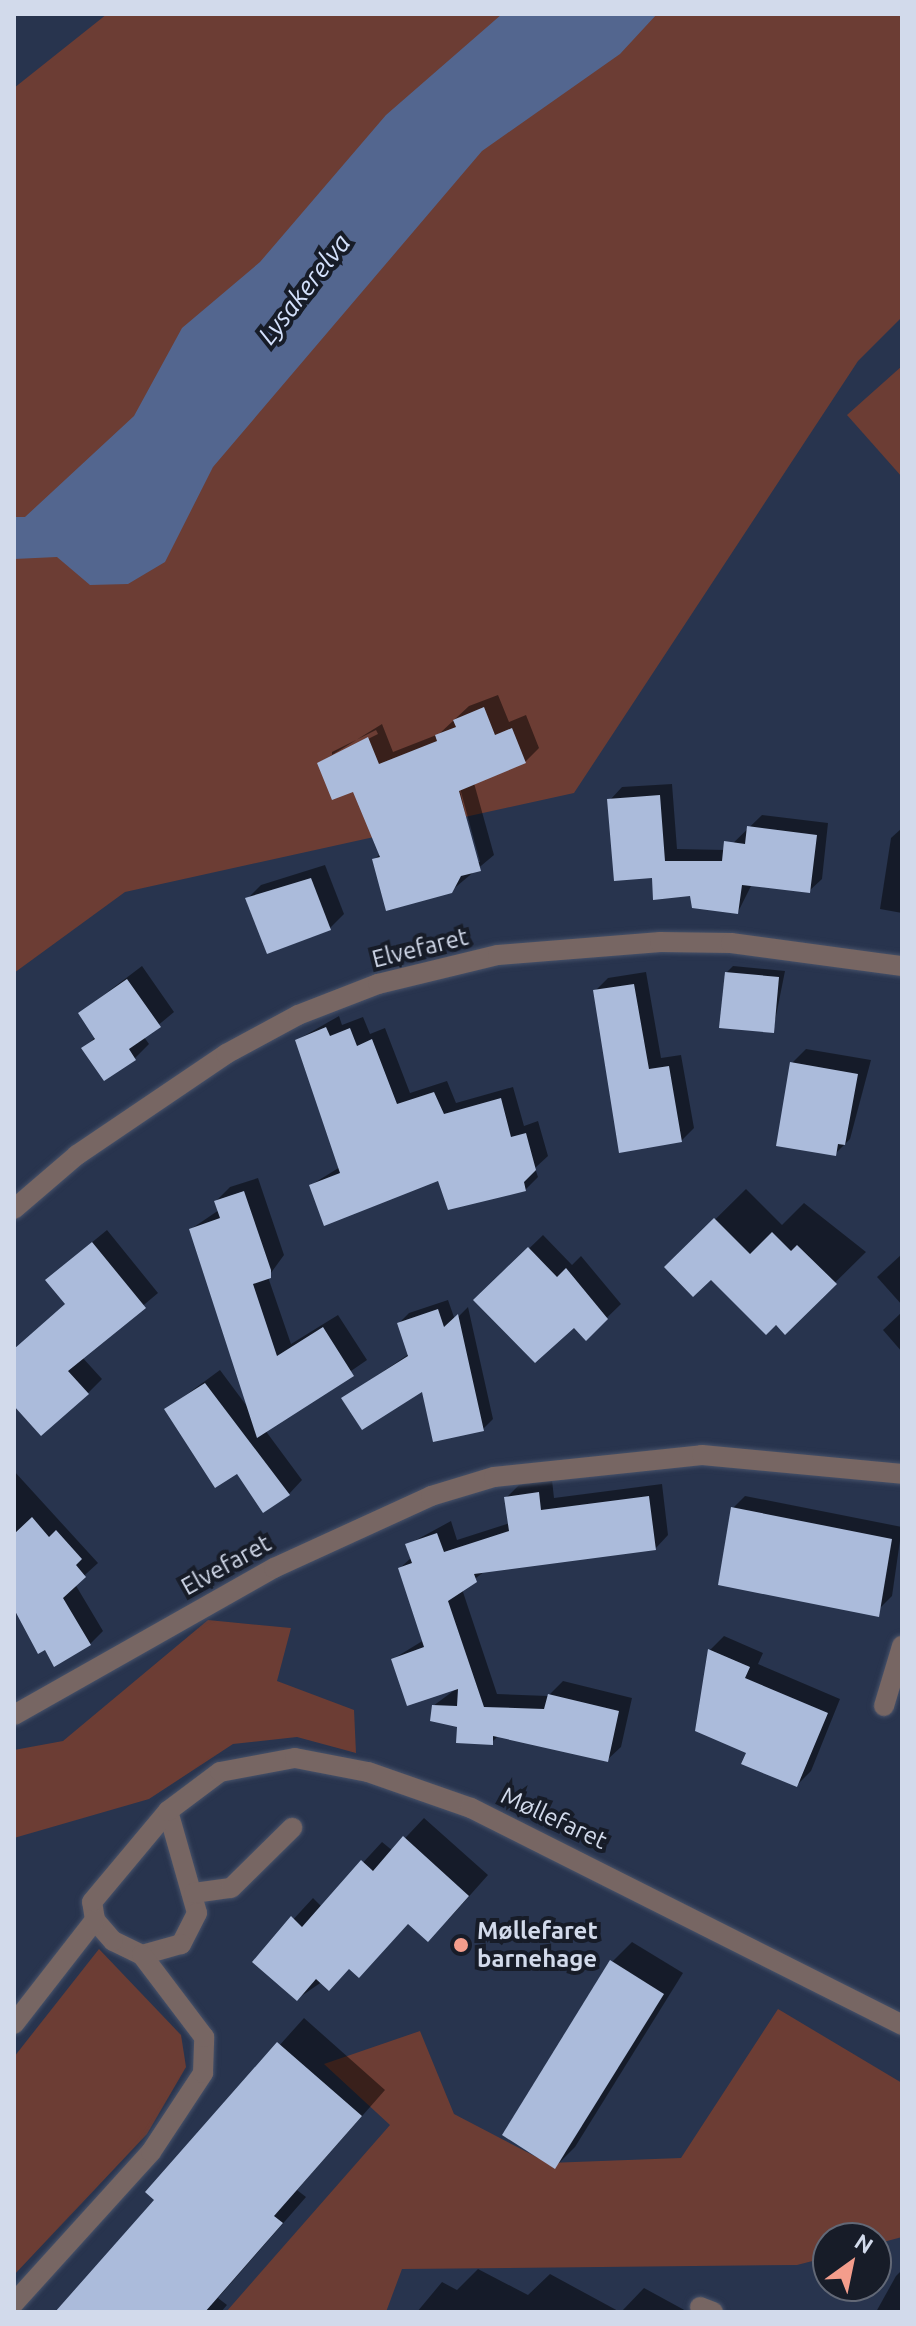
<!DOCTYPE html>
<meta charset="utf-8">
<style>
body{margin:0}
#map{position:relative;width:916px;height:2326px;overflow:hidden;background:#28344e;font-family:Ubuntu,sans-serif}
div>[style]{position:absolute}
.green>*{inset:0;background:#6c3d34}
.water>*{inset:0;background:#53668f}
.shadow>*{inset:0;background:#0007}
.building>*{inset:0;background:#abbbdb}
.roads{filter:drop-shadow(0 0 2px #47526a) drop-shadow(0 0 2px #47526a)}
.minor>*{height:20px;margin:-10px;padding:0 10px;transform-origin:10px;border-radius:10px;background:#776663}
.dots>*{width:22px;height:22px;translate:-50% -50%;box-sizing:border-box;border:4px solid #171c28;border-radius:50%}
span{translate:-50% -50%;white-space:nowrap;text-align:center;line-height:1.15;-webkit-text-stroke:8px #171c28;paint-order:stroke}
.street-label{font-size:24px;color:#d2daeb}
.poi-label{font-size:24px;color:#d2daeb;font-weight:700}
.left{translate:0 -50%;text-align:left}
.water-label{font-size:26px;color:#d4e1fc;font-style:italic}
.frame{position:absolute;inset:0;border:16px solid #d2daeb;pointer-events:none}
.north{position:absolute;left:812px;top:2222px;width:80px;height:80px;box-sizing:border-box;background:#171c28;border:2px solid #626876;border-radius:50%;rotate:33deg;font-size:22px;font-weight:700;line-height:32px;text-align:center;color:#d2daeb}
.north::after{content:'';display:block;margin:auto;width:28px;height:36px;background:#f49d8c;clip-path:polygon(50% 0,100% 100%,50% 72%,0 100%)}
</style>
<div id="map">
<div class="green">
<i style="clip-path:polygon(107px 14px,902px 14px,902px 317px,858px 361px,574px 793px,125px 892px,14px 973px,14px 88px)"></i>
<i style="clip-path:polygon(902px 366px,902px 477px,847px 415px)"></i>
<i style="clip-path:polygon(208px 1620px,291px 1628px,277px 1681px,354px 1710px,356px 1753px,297px 1737px,233px 1744px,149px 1799px,14px 1838px,14px 1750px,63px 1741px)"></i>
<i style="clip-path:polygon(99px 1949px,181px 2035px,186px 2067px,147px 2134px,14px 2275px,14px 2057px)"></i>
<i style="clip-path:polygon(778px 2009px,902px 2083px,902px 2237px,876px 2244px,876px 2238px,828px 2238px,828px 2257px,797px 2265px,402px 2269px,386px 2312px,226px 2312px,390px 2125px,324px 2064px,420px 2031px,454px 2114px,548px 2163px,681px 2158px)"></i>
</div>
<div class="water">
<i style="clip-path:polygon(502px 14px,657px 14px,620px 54px,482px 151px,213px 467px,165px 562px,128px 584px,90px 585px,57px 557px,14px 559px,14px 517px,25px 517px,134px 416px,182px 328px,260px 262px,386px 115px)"></i>
</div>
<div class="shadow">
<i style="clip-path:polygon(evenodd,498px 695px,509px 722px,526px 715px,539px 748px,525px 762px,474px 783px,494px 855px,451px 891px,374px 860px,380px 854px,354px 789px,319px 763px,382px 724px,393px 752px,439px 734px,469px 706px,498px 695px,376px 730px,378px 734px,332px 757px,332px 752px,376px 730px,498px 695px,458px 781px,480px 862px,476px 862px,458px 781px)"></i>
<i style="clip-path:polygon(672px 784px,677px 849px,726px 850px,762px 815px,828px 823px,822px 879px,809px 891px,752px 884px,738px 912px,654px 876px,610px 800px,622px 787px)"></i>
<i style="clip-path:polygon(902px 828px,902px 913px,880px 909px,891px 838px)"></i>
<i style="clip-path:polygon(325px 865px,344px 914px,330px 928px,247px 899px,261px 885px)"></i>
<i style="clip-path:polygon(142px 966px,174px 1012px,144px 1037px,149px 1044px,135px 1058px,105px 1079px,84px 1049px,96px 1036px,80px 1013px)"></i>
<i style="clip-path:polygon(733px 966px,785px 971px,773px 1031px,726px 973px)"></i>
<i style="clip-path:polygon(646px 972px,661px 1058px,681px 1055px,694px 1128px,681px 1141px,595px 991px,608px 978px)"></i>
<i style="clip-path:polygon(339px 1016px,342px 1025px,363px 1017px,370px 1034px,385px 1028px,410px 1093px,447px 1081px,456px 1103px,513px 1087px,524px 1126px,538px 1121px,548px 1156px,535px 1168px,538px 1177px,525px 1190px,450px 1208px,439px 1178px,311px 1185px,340px 1167px,297px 1040px)"></i>
<i style="clip-path:polygon(806px 1049px,871px 1060px,850px 1139px,836px 1153px,792px 1063px)"></i>
<i style="clip-path:polygon(258px 1178px,284px 1255px,268px 1277px,291px 1344px,338px 1315px,367px 1360px,265px 1430px,302px 1480px,289px 1494px,238px 1472px,167px 1409px,220px 1370px,249px 1409px,191px 1229px,219px 1210px,216px 1201px,230px 1187px)"></i>
<i style="clip-path:polygon(746px 1189px,782px 1225px,804px 1203px,866px 1252px,785px 1332px,711px 1277px,667px 1267px)"></i>
<i style="clip-path:polygon(107px 1230px,158px 1293px,82px 1357px,102px 1379px,88px 1393px,14px 1403px,14px 1350px,67px 1303px,62px 1267px)"></i>
<i style="clip-path:polygon(543px 1235px,572px 1265px,581px 1256px,621px 1304px,586px 1338px,575px 1325px,476px 1300px)"></i>
<i style="clip-path:polygon(902px 1254px,902px 1305px,877px 1277px)"></i>
<i style="clip-path:polygon(448px 1300px,455px 1320px,468px 1307px,493px 1419px,483px 1429px,424px 1389px,344px 1398px,409px 1354px,399px 1323px,409px 1313px)"></i>
<i style="clip-path:polygon(902px 1312px,902px 1352px,883px 1330px)"></i>
<i style="clip-path:polygon(14px 1471px,98px 1563px,75px 1584px,103px 1631px,90px 1644px,14px 1599px)"></i>
<i style="clip-path:polygon(552px 1480px,554px 1498px,662px 1484px,668px 1535px,655px 1549px,485px 1571px,462px 1589px,497px 1694px,548px 1696px,563px 1681px,632px 1698px,621px 1747px,607px 1760px,499px 1735px,492px 1742px,433px 1706px,460px 1686px,393px 1659px,424px 1640px,400px 1568px,412px 1557px,407px 1545px,451px 1521px,457px 1540px,510px 1523px,506px 1498px,519px 1485px)"></i>
<i style="clip-path:polygon(745px 1496px,902px 1527px,892px 1596px,880px 1608px,733px 1508px)"></i>
<i style="clip-path:polygon(724px 1636px,763px 1653px,758px 1664px,840px 1699px,811px 1771px,797px 1785px,749px 1752px,710px 1650px)"></i>
<i style="clip-path:polygon(424px 1818px,488px 1875px,448px 1920px,409px 1922px,297px 1999px,255px 1961px,313px 1898px,322px 1907px,382px 1842px,393px 1851px)"></i>
<i style="clip-path:polygon(632px 1942px,683px 1973px,575px 2147px,555px 2167px,612px 1962px)"></i>
<i style="clip-path:polygon(304px 2018px,385px 2090px,297px 2190px,306px 2197px,218px 2298px,227px 2305px,221px 2312px,72px 2312px,157px 2200px,148px 2192px)"></i>
<i style="clip-path:polygon(478px 2269px,528px 2295px,550px 2274px,620px 2312px,417px 2312px,442px 2282px,457px 2290px)"></i>
<i style="clip-path:polygon(902px 2270px,902px 2312px,876px 2312px,896px 2276px)"></i>
<i style="clip-path:polygon(644px 2288px,688px 2312px,621px 2312px)"></i>
</div>
<div class="building">
<i style="clip-path:polygon(484px 707px,495px 735px,512px 728px,526px 763px,459px 791px,481px 871px,461px 876px,452px 893px,386px 911px,372px 859px,380px 857px,353px 792px,332px 800px,317px 763px,368px 737px,379px 764px,437px 741px,435px 735px,456px 727px,453px 720px)"></i>
<i style="clip-path:polygon(660px 795px,665px 861px,722px 861px,724px 841px,745px 844px,747px 826px,817px 835px,810px 893px,742px 885px,738px 914px,692px 908px,690px 896px,653px 900px,652px 878px,614px 881px,607px 799px)"></i>
<i style="clip-path:polygon(311px 878px,331px 930px,267px 954px,245px 898px)"></i>
<i style="clip-path:polygon(725px 972px,779px 977px,774px 1033px,719px 1028px)"></i>
<i style="clip-path:polygon(127px 979px,161px 1027px,129px 1049px,136px 1060px,104px 1081px,81px 1048px,95px 1039px,78px 1013px)"></i>
<i style="clip-path:polygon(634px 984px,649px 1069px,669px 1066px,682px 1142px,619px 1153px,593px 990px)"></i>
<i style="clip-path:polygon(326px 1027px,330px 1036px,350px 1028px,357px 1046px,372px 1039px,397px 1104px,434px 1092px,444px 1114px,501px 1098px,511px 1137px,526px 1133px,536px 1170px,524px 1182px,526px 1191px,448px 1210px,438px 1181px,324px 1226px,309px 1185px,340px 1173px,295px 1040px)"></i>
<i style="clip-path:polygon(790px 1062px,858px 1074px,845px 1145px,838px 1144px,836px 1156px,776px 1146px)"></i>
<i style="clip-path:polygon(244px 1191px,271px 1270px,271px 1278px,253px 1284px,277px 1356px,323px 1327px,354px 1376px,257px 1438px,189px 1229px,220px 1218px,214px 1201px)"></i>
<i style="clip-path:polygon(714px 1218px,750px 1254px,772px 1232px,791px 1251px,797px 1245px,837px 1284px,785px 1335px,776px 1325px,766px 1335px,711px 1280px,693px 1297px,664px 1267px)"></i>
<i style="clip-path:polygon(92px 1242px,146px 1308px,68px 1371px,89px 1394px,41px 1436px,14px 1406px,14px 1349px,65px 1304px,45px 1280px)"></i>
<i style="clip-path:polygon(528px 1247px,557px 1277px,566px 1268px,608px 1319px,586px 1341px,574px 1328px,535px 1363px,473px 1300px)"></i>
<i style="clip-path:polygon(438px 1309px,444px 1327px,458px 1314px,484px 1431px,433px 1442px,422px 1392px,362px 1430px,341px 1398px,408px 1356px,397px 1323px)"></i>
<i style="clip-path:polygon(205px 1383px,290px 1495px,263px 1513px,237px 1474px,215px 1488px,164px 1409px)"></i>
<i style="clip-path:polygon(539px 1492px,541px 1510px,649px 1496px,656px 1550px,474px 1574px,477px 1582px,448px 1601px,484px 1707px,544px 1709px,548px 1694px,619px 1711px,608px 1762px,493px 1736px,493px 1745px,456px 1743px,457px 1727px,430px 1721px,432px 1705px,457px 1706px,458px 1689px,407px 1706px,391px 1659px,424px 1647px,398px 1568px,412px 1563px,405px 1544px,437px 1533px,444px 1552px,509px 1531px,504px 1497px)"></i>
<i style="clip-path:polygon(731px 1507px,892px 1539px,879px 1617px,718px 1585px)"></i>
<i style="clip-path:polygon(32px 1517px,49px 1537px,56px 1530px,82px 1559px,76px 1565px,86px 1577px,63px 1598px,91px 1645px,54px 1667px,45px 1650px,38px 1654px,14px 1609px,14px 1534px)"></i>
<i style="clip-path:polygon(708px 1649px,750px 1667px,745px 1678px,828px 1713px,797px 1787px,741px 1764px,746px 1753px,695px 1731px)"></i>
<i style="clip-path:polygon(403px 1836px,469px 1896px,428px 1942px,408px 1924px,359px 1978px,349px 1969px,329px 1991px,316px 1979px,297px 2001px,252px 1962px,291px 1916px,302px 1927px,361px 1860px,373px 1871px)"></i>
<i style="clip-path:polygon(610px 1960px,664px 1994px,555px 2169px,502px 2135px)"></i>
<i style="clip-path:polygon(277px 2042px,362px 2116px,274px 2216px,283px 2223px,205px 2312px,55px 2312px,154px 2200px,145px 2192px)"></i>
</div>
<div class="roads">
<div class="minor">
<i style="left:14px;top:1209px;width:83px;rotate:-40.6deg"></i>
<i style="left:77px;top:1155px;width:180px;rotate:-34.1deg"></i>
<i style="left:226px;top:1054px;width:82px;rotate:-28.4deg"></i>
<i style="left:298px;top:1015px;width:86px;rotate:-21.2deg"></i>
<i style="left:378px;top:984px;width:123px;rotate:-13.6deg"></i>
<i style="left:498px;top:955px;width:163px;rotate:-4.6deg"></i>
<i style="left:660px;top:942px;width:71px;rotate:0.8deg"></i>
<i style="left:731px;top:943px;width:173px;rotate:7.7deg"></i>
<i style="left:884px;top:1706px;width:63px;rotate:-73.3deg"></i>
<i style="left:14px;top:1715px;width:299px;rotate:-29.5deg"></i>
<i style="left:274px;top:1568px;width:173px;rotate:-24.6deg"></i>
<i style="left:431px;top:1496px;width:66px;rotate:-16.8deg"></i>
<i style="left:494px;top:1477px;width:209px;rotate:-6deg"></i>
<i style="left:702px;top:1455px;width:201px;rotate:5.4deg"></i>
<i style="left:168px;top:1811px;width:106px;rotate:74.1deg"></i>
<i style="left:197px;top:1913px;width:35px;rotate:117deg"></i>
<i style="left:181px;top:1944px;width:41px;rotate:164.2deg"></i>
<i style="left:142px;top:1955px;width:32px;rotate:-154deg"></i>
<i style="left:113px;top:1941px;width:28px;rotate:-131deg"></i>
<i style="left:95px;top:1920px;width:18px;rotate:-99deg"></i>
<i style="left:92px;top:1902px;width:119px;rotate:-50.1deg"></i>
<i style="left:168px;top:1811px;width:65px;rotate:-36.9deg"></i>
<i style="left:220px;top:1772px;width:76px;rotate:-10.6deg"></i>
<i style="left:295px;top:1758px;width:74px;rotate:10.9deg"></i>
<i style="left:368px;top:1772px;width:109px;rotate:19.3deg"></i>
<i style="left:471px;top:1808px;width:483px;rotate:26.7deg"></i>
<i style="left:194px;top:1893px;width:37px;rotate:-8deg"></i>
<i style="left:231px;top:1888px;width:86px;rotate:-44.5deg"></i>
<i style="left:14px;top:2024px;width:132px;rotate:-52.1deg"></i>
<i style="left:14px;top:2303px;width:204px;rotate:-47.8deg"></i>
<i style="left:151px;top:2152px;width:95px;rotate:-56.6deg"></i>
<i style="left:203px;top:2073px;width:36px;rotate:-88deg"></i>
<i style="left:204px;top:2037px;width:103px;rotate:-127.1deg"></i>
<i style="left:700px;top:2307px;width:14px;rotate:21deg"></i>
</div>
</div>
<div class="dots">
<i style="left:461px;top:1945px;background:#f49d8c"></i>
</div>
<div class="street-label">
<span style="left:420px;top:948px;rotate:-14deg">Elvefaret</span>
<span style="left:226px;top:1565px;rotate:-29deg">Elvefaret</span>
<span style="left:554px;top:1818px;rotate:25deg">Møllefaret</span>
</div>
<div class="poi-label">
<span class="left" style="left:477px;top:1945px">Møllefaret<br>barnehage</span>
</div>
<div class="water-label">
<span style="left:304px;top:289px;rotate:-52deg">Lysakerelva</span>
</div>
<div class="frame"></div>
<div class="north">N</div>
</div>
